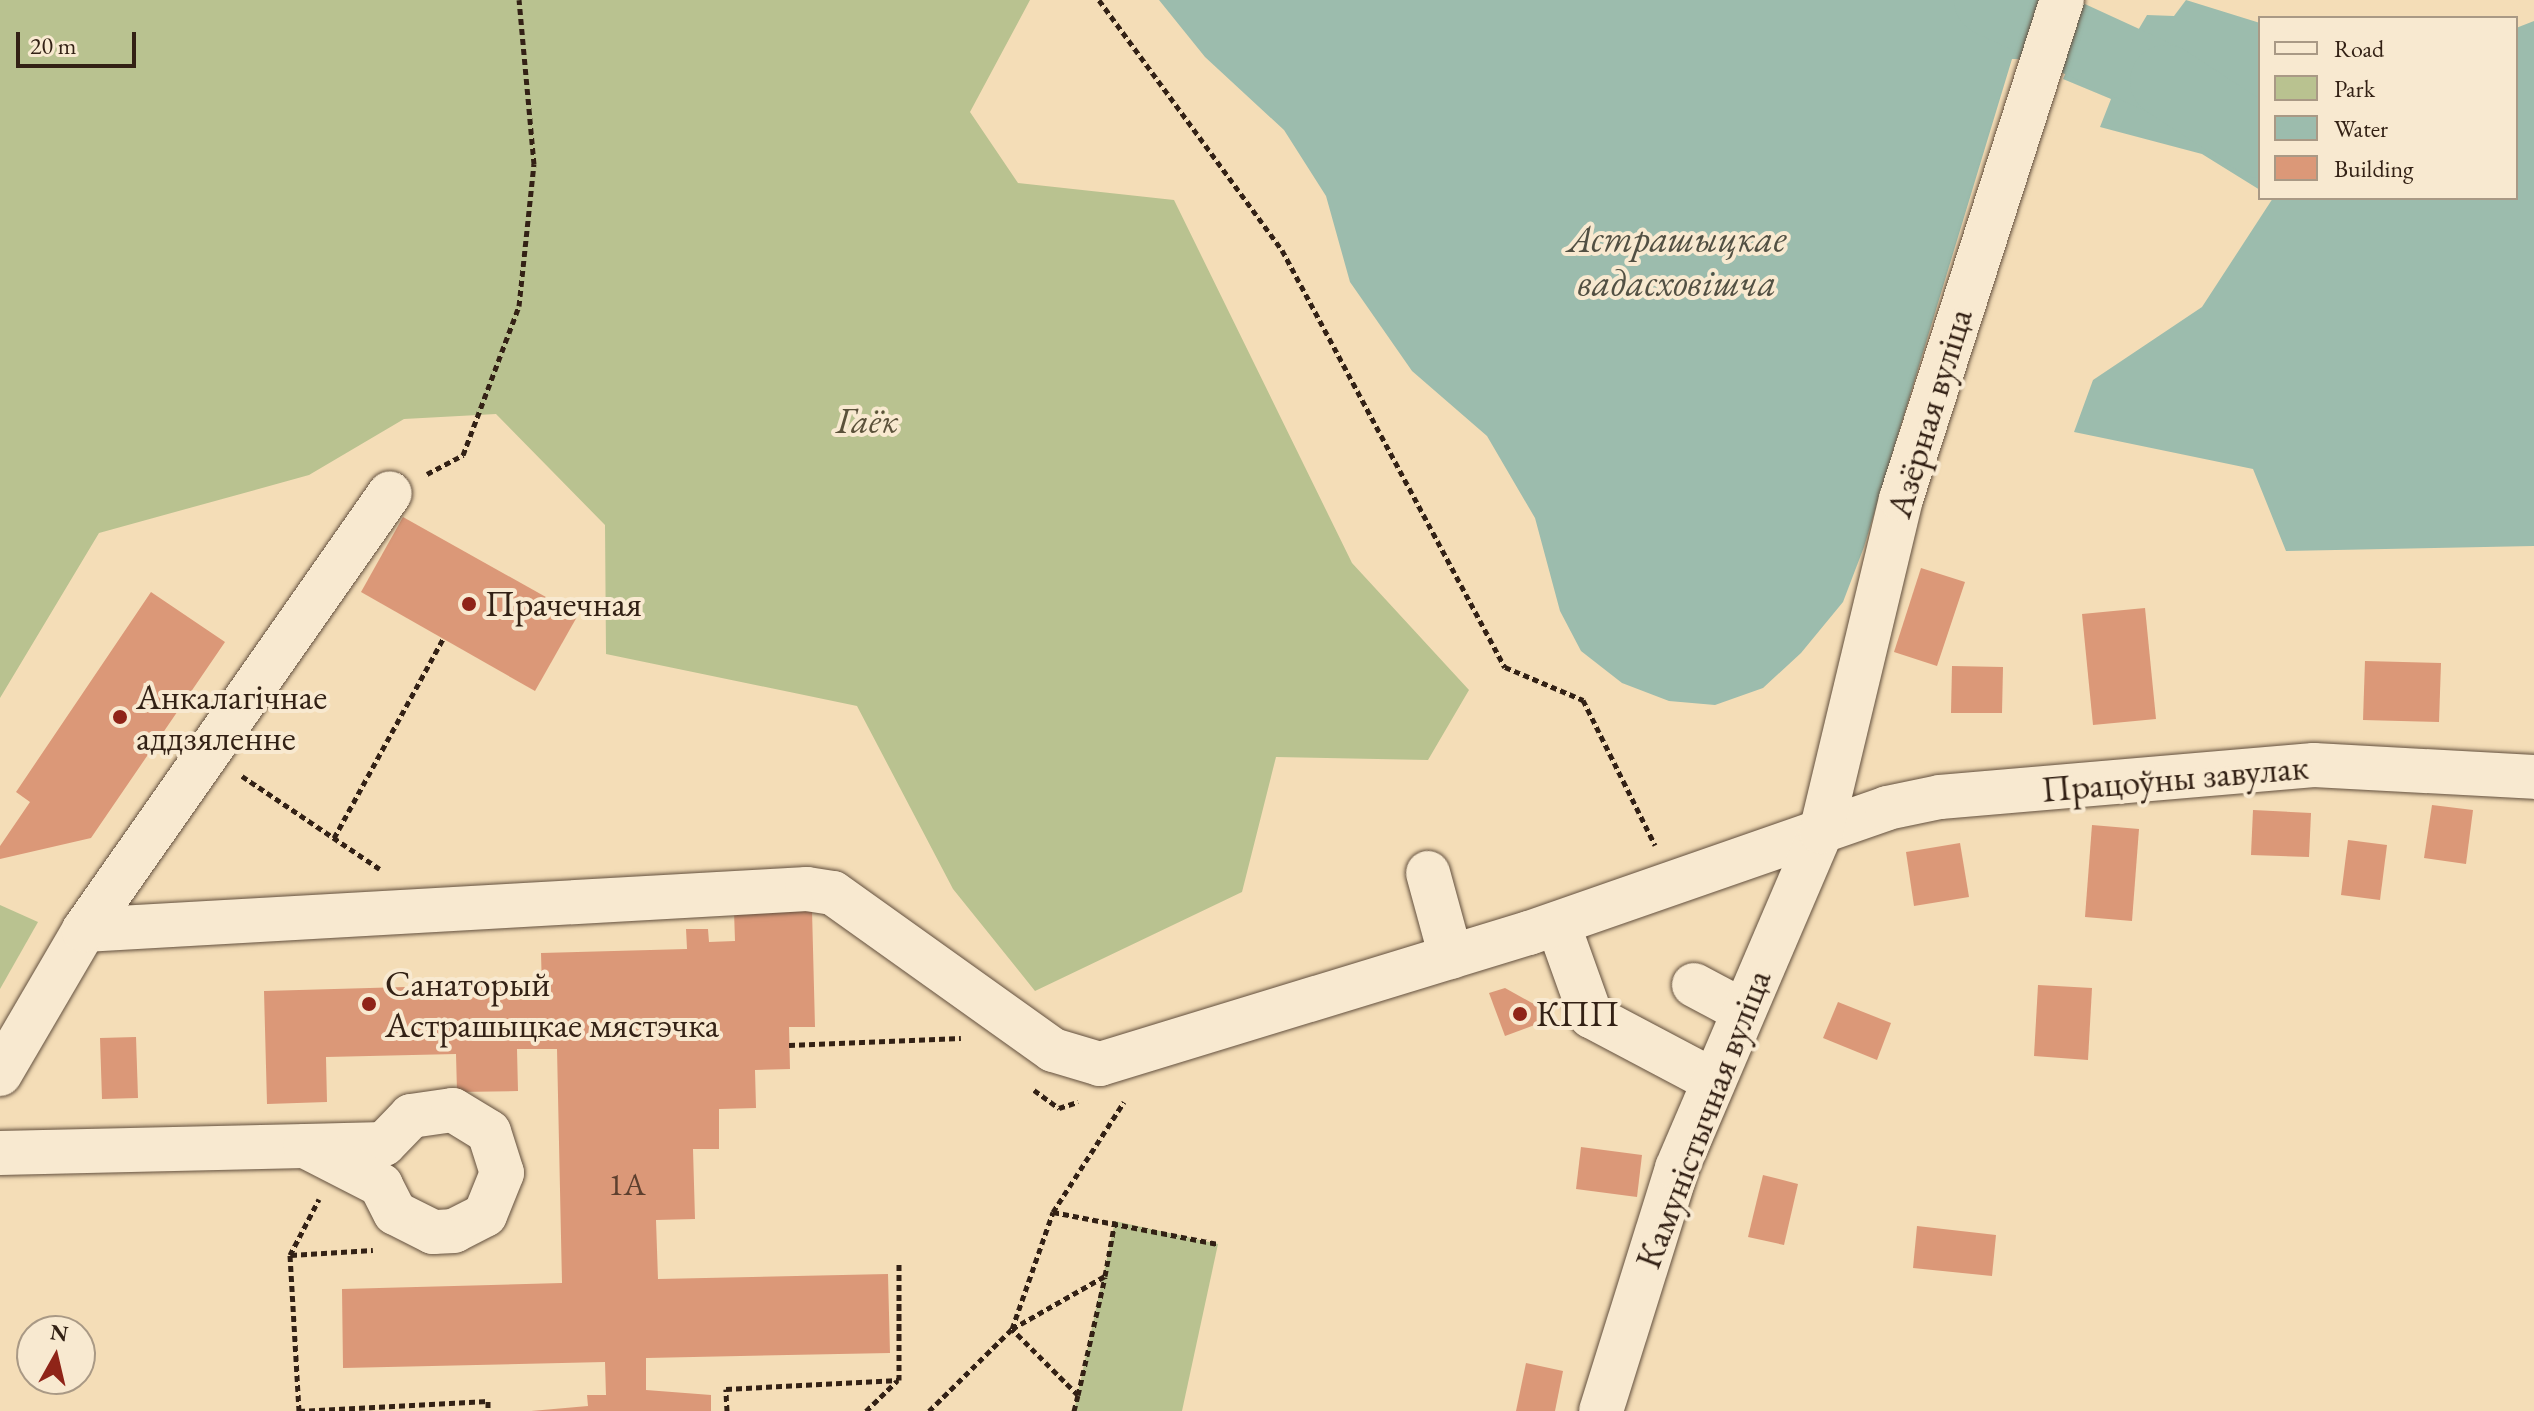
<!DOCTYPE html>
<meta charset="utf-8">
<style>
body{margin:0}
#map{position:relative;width:2534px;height:1411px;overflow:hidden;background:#f4ddb7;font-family:"EB Garamond",serif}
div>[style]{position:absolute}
.green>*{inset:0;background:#b9c290}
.water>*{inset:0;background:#9cbcad}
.river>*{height:72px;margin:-36px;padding:0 36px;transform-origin:36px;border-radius:36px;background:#9cbcad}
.building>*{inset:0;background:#db9878}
.path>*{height:5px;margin-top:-2.5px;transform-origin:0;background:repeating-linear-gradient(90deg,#332115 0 6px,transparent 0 10px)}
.roads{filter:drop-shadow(0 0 2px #63503e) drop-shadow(0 0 2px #63503e)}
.minor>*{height:44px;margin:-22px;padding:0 22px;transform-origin:22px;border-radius:22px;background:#f8e9d0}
.dots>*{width:22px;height:22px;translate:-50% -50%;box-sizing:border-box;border:4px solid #f8e9d0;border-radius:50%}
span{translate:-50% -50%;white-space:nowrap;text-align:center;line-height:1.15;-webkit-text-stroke:8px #f8e9d0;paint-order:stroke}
.number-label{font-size:32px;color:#5d3f2e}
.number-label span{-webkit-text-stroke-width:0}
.street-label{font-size:36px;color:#332115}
.park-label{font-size:36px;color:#5b513a;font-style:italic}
.poi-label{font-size:36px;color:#332115}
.left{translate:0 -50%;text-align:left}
.water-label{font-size:38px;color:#525043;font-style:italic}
.legend{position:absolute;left:2258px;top:16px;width:260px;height:184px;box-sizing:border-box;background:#f8e9d0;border:2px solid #a99985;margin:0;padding:10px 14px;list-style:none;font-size:24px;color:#332115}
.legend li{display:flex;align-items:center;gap:16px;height:40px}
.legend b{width:40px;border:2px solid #a99985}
.north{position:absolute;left:16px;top:1315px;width:80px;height:80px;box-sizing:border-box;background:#f8e9d0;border:2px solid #a99985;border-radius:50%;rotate:8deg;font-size:22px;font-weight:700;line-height:32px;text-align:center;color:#332115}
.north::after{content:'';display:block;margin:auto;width:28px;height:36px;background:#8f2418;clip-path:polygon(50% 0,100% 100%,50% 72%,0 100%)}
.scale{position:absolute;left:16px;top:32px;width:120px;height:36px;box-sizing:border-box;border:4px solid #332115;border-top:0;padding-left:10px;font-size:24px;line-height:28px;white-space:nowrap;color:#332115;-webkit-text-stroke:6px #f8e9d0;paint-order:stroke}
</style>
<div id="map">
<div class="green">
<i style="clip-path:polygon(0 0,1030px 0,970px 112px,1018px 183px,1174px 200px,1352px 563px,1469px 690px,1428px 760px,1276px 757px,1242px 892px,1035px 991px,953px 889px,857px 706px,606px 654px,605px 525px,496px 414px,404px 419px,309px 475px,99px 533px,0 698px)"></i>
<i style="clip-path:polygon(0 905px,38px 922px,0 989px)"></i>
<i style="clip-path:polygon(1115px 1221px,1218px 1244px,1182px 1411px,1074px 1411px)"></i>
</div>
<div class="water">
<i style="clip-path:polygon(1159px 0,2045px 0,2021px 59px,2012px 59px,1864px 547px,1843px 602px,1801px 653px,1763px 688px,1715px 705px,1669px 701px,1622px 683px,1581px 651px,1560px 611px,1535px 518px,1487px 436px,1412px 371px,1350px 282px,1326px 196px,1284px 130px,1205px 57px)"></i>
<i style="clip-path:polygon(2186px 0,2260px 23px,2260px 190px,2202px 154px,2100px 127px,2111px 99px,2063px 79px,2087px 25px,2137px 32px,2147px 15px,2174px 16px)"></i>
<i style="clip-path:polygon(2534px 21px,2534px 546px,2286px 551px,2253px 469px,2074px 432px,2093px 380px,2202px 307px,2273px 198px,2516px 198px,2516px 28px)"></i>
</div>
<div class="river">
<i style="left:1990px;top:0;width:194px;rotate:24.7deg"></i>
<i style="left:2166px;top:81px;width:112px;rotate:33deg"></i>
</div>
<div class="building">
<i style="clip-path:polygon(403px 517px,578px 615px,535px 691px,361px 592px)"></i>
<i style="clip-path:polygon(1921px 568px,1965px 582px,1937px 666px,1894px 652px)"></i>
<i style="clip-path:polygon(151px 592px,225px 642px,91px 838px,0 859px,0 846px,30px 802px,16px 792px)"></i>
<i style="clip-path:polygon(2145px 608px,2156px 719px,2093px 725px,2082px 614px)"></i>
<i style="clip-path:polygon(2365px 661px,2441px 663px,2439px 722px,2363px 720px)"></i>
<i style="clip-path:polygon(1952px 666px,2003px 667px,2002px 713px,1951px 713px)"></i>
<i style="clip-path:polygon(2432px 805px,2473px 810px,2466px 864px,2424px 858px)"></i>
<i style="clip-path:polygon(2253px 810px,2311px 813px,2309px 857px,2251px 855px)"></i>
<i style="clip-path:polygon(2092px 825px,2139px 829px,2132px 921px,2085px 917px)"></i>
<i style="clip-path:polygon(2348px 840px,2387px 845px,2380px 900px,2341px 895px)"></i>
<i style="clip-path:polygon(1960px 843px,1969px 897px,1914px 906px,1906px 852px)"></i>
<i style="clip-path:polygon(812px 910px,815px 1027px,789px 1027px,790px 1069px,755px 1070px,756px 1108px,719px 1109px,719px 1149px,693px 1149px,695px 1219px,656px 1220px,658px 1279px,888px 1274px,890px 1353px,646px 1358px,646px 1390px,711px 1395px,711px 1411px,531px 1411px,588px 1406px,587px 1395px,606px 1395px,605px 1362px,343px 1368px,342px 1289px,562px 1283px,557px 1049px,517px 1049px,518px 1091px,457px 1092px,456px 1054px,326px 1057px,327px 1102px,267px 1104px,264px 991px,512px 984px,512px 992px,542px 991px,541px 953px,687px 949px,686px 929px,708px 929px,709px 942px,735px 941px,734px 911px)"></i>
<i style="clip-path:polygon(2038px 985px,2092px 988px,2088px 1060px,2034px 1056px)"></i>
<i style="clip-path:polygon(1505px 988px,1541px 1008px,1545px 1021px,1505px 1036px,1489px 993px)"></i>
<i style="clip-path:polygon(1838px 1002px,1891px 1023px,1877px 1060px,1823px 1038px)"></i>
<i style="clip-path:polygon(136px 1037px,138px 1098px,102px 1099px,100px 1038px)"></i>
<i style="clip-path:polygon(1581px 1147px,1642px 1155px,1637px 1197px,1576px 1189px)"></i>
<i style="clip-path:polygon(1763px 1175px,1798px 1184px,1784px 1245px,1748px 1237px)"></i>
<i style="clip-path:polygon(1917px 1226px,1996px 1235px,1992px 1276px,1913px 1268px)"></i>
<i style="clip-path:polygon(1526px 1363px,1563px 1371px,1555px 1411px,1516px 1411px)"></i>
</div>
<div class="path">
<i style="left:1099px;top:0;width:310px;rotate:53.8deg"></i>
<i style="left:1282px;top:250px;width:473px;rotate:61.9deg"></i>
<i style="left:1505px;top:667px;width:85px;rotate:22.9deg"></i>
<i style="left:1583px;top:700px;width:162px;rotate:63.6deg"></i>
<i style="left:427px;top:474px;width:41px;rotate:-27.8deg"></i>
<i style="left:463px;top:455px;width:159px;rotate:-69.4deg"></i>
<i style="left:519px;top:306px;width:143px;rotate:-84deg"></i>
<i style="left:534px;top:164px;width:165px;rotate:-95.2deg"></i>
<i style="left:242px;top:776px;width:166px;rotate:34deg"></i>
<i style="left:334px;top:838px;width:227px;rotate:-61.3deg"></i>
<i style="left:789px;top:1045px;width:172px;rotate:-2.3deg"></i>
<i style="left:1034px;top:1090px;width:31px;rotate:36deg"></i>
<i style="left:1059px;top:1108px;width:20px;rotate:-18deg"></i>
<i style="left:1053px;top:1212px;width:168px;rotate:11deg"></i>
<i style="left:291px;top:1255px;width:82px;rotate:-3.5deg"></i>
<i style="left:1078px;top:1395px;width:121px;rotate:-77.1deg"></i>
<i style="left:299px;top:1411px;width:156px;rotate:-93.3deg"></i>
<i style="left:290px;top:1255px;width:63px;rotate:-62.6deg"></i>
<i style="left:299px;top:1411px;width:189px;rotate:-3deg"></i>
<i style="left:488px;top:1401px;width:10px;rotate:90deg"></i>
<i style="left:727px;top:1411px;width:22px;rotate:-93deg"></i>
<i style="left:726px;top:1389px;width:173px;rotate:-3deg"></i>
<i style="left:899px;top:1380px;width:116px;rotate:-90deg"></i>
<i style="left:866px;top:1411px;width:43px;rotate:-44.1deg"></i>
<i style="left:929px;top:1411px;width:117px;rotate:-44.7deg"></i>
<i style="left:1012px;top:1329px;width:124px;rotate:-70.7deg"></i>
<i style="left:1053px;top:1212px;width:131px;rotate:-57.2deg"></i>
<i style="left:1074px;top:1411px;width:16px;rotate:-76deg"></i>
<i style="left:1078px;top:1395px;width:93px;rotate:-135deg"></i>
<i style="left:1012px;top:1329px;width:107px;rotate:-29.7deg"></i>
<i style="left:1105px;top:1276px;width:56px;rotate:-79.7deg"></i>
</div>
<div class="roads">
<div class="minor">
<i style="left:1428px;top:873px;width:87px;rotate:74.7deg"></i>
<i style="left:1558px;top:924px;width:98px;rotate:70.3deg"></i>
<i style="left:1591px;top:1016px;width:139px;rotate:27.9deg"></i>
<i style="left:84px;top:930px;width:724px;rotate:-3.25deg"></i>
<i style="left:807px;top:889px;width:26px;rotate:9deg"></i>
<i style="left:833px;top:893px;width:270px;rotate:35.5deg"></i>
<i style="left:1053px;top:1050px;width:49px;rotate:16.6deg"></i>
<i style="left:1100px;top:1064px;width:449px;rotate:-17deg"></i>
<i style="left:1529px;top:933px;width:379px;rotate:-19.2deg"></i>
<i style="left:1887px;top:808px;width:54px;rotate:-11.7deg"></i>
<i style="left:1940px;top:797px;width:375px;rotate:-4.9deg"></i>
<i style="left:2314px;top:765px;width:220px;rotate:3.1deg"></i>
<i style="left:1694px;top:985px;width:55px;rotate:28deg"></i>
<i style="left:0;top:1074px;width:167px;rotate:-59.7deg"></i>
<i style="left:84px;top:930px;width:533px;rotate:-55deg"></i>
<i style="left:0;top:1153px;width:305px;rotate:-1.3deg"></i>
<i style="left:305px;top:1146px;width:79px;rotate:-1.5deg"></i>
<i style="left:384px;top:1144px;width:39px;rotate:-46deg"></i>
<i style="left:411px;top:1116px;width:42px;rotate:-8.1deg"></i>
<i style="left:453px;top:1110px;width:42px;rotate:31.4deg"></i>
<i style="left:489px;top:1132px;width:43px;rotate:72.4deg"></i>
<i style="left:502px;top:1173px;width:45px;rotate:112deg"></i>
<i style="left:485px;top:1215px;width:35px;rotate:153deg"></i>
<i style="left:454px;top:1231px;width:21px;rotate:177deg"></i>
<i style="left:433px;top:1232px;width:42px;rotate:-153.4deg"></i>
<i style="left:395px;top:1213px;width:31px;rotate:-117deg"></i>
<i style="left:381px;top:1185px;width:85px;rotate:-152.8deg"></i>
<i style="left:1601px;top:1411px;width:255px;rotate:-72.6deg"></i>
<i style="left:1677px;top:1168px;width:366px;rotate:-66.8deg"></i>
<i style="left:1821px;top:832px;width:342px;rotate:-76.5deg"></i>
<i style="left:1901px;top:499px;width:524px;rotate:-72.12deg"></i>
</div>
</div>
<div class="dots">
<i style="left:469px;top:604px;background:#8f2418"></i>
<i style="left:120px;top:717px;background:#8f2418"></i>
<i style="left:369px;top:1004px;background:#8f2418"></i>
<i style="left:1520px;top:1014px;background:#8f2418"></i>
</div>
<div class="number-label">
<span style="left:627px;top:1184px">1А</span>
</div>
<div class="street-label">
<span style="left:1929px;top:413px;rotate:-73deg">Азёрная вуліца</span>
<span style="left:2175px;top:778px;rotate:-5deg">Працоўны завулак</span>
<span style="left:1703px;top:1119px;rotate:-69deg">Камуністычная вуліца</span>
</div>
<div class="park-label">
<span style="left:867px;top:421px">Гаёк</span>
</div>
<div class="poi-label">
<span class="left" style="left:485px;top:604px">Прачечная</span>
<span class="left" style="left:136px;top:717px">Анкалагічнае<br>аддзяленне</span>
<span class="left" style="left:385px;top:1004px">Санаторый<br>Астрашыцкае мястэчка</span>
<span class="left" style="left:1536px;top:1014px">КПП</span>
</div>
<div class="water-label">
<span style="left:1677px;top:260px">Астрашыцкае<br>вадасховішча</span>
</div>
<ul class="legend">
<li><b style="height:10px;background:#f8e9d0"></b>Road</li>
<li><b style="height:22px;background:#b9c290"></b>Park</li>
<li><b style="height:22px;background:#9cbcad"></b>Water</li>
<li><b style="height:22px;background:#db9878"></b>Building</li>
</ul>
<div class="north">N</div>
<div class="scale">20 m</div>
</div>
